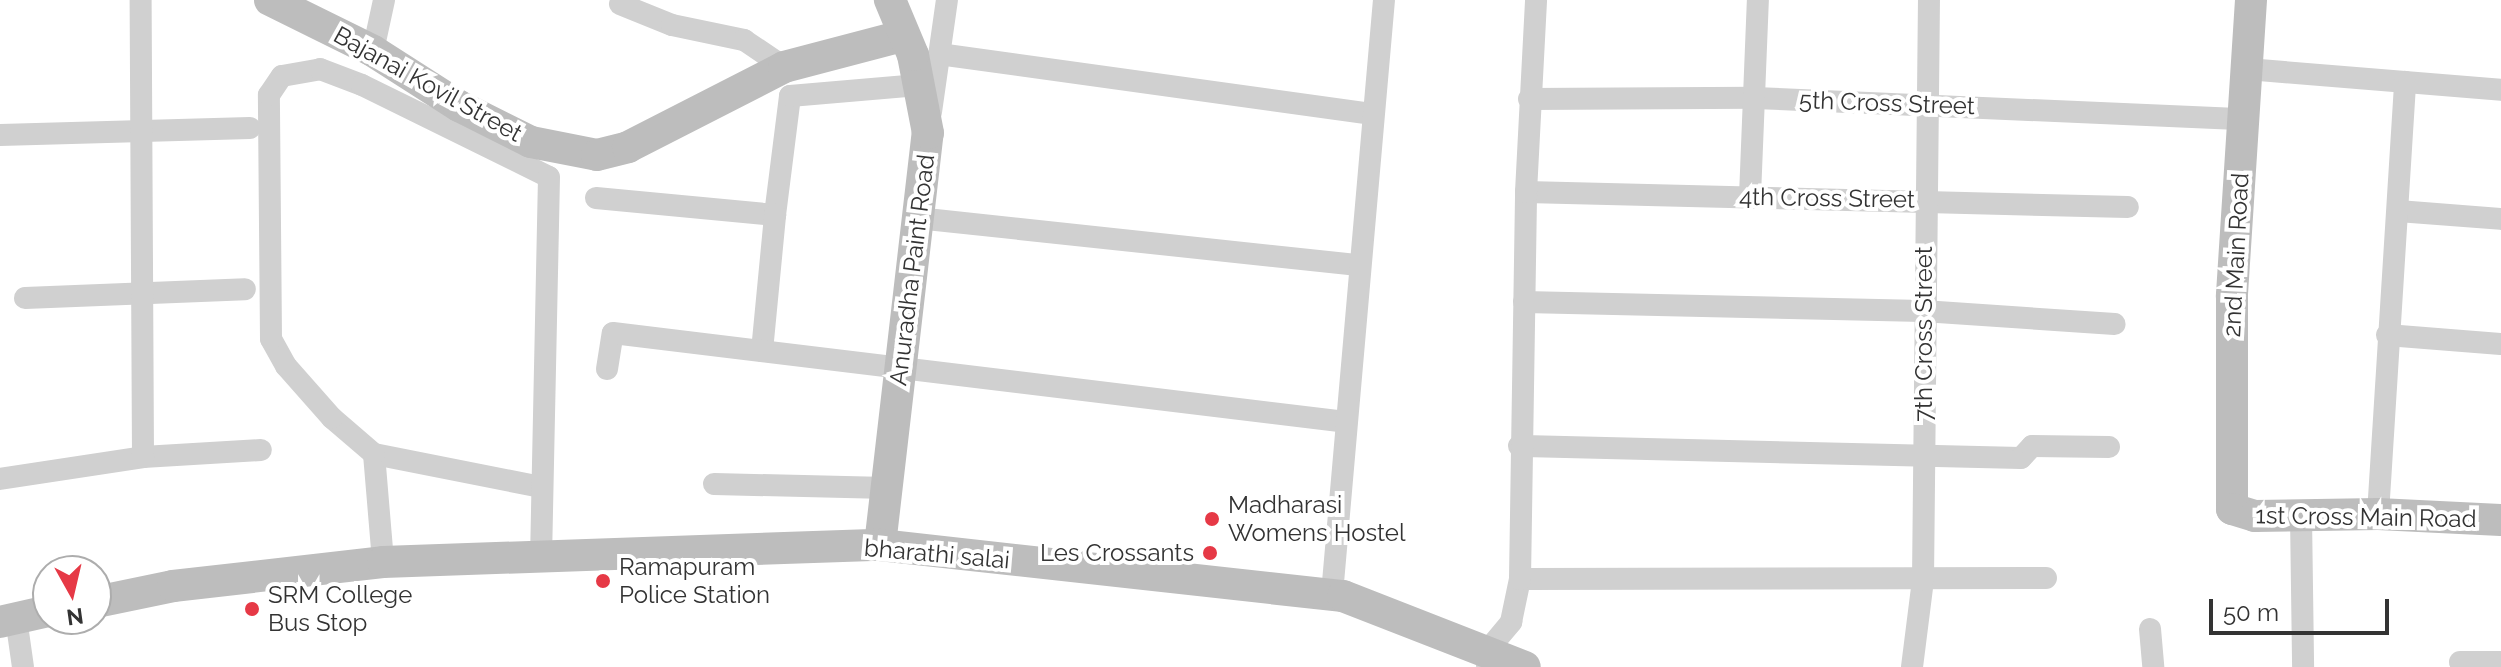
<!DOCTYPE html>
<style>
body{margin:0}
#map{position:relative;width:2501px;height:667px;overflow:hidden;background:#fff;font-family:Raleway,sans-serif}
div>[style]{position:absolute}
.street>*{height:22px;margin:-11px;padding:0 11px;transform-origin:11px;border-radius:11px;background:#d0d0d0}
.secondary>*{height:32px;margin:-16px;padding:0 16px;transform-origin:16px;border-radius:16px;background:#bdbdbd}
.dots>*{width:22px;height:22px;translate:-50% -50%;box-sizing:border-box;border:4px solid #fff;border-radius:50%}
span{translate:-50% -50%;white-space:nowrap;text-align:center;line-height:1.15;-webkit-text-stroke:8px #fff;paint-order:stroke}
.street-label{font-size:24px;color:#333}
.poi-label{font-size:24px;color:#333}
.left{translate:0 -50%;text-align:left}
.right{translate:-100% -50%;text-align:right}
.north{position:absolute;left:32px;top:555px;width:80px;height:80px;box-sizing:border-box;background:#fff;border:2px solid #adadad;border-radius:50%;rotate:172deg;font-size:22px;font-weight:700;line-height:32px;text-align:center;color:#333}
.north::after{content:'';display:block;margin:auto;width:28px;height:36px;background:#e63946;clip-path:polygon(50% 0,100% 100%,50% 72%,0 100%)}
.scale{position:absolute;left:2209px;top:599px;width:180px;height:36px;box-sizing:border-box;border:4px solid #333;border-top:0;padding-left:10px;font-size:24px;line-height:28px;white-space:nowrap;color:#333;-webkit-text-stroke:6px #fff;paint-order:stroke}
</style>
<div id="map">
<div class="street">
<i style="left:620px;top:4px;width:56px;rotate:22deg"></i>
<i style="left:672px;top:25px;width:74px;rotate:11.8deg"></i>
<i style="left:744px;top:40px;width:48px;rotate:34deg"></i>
<i style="left:373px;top:51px;width:52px;rotate:-77.8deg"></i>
<i style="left:939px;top:54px;width:438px;rotate:7.9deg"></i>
<i style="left:2247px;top:69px;width:255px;rotate:4.7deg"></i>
<i style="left:1529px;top:99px;width:226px;rotate:-0.3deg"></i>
<i style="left:1755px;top:98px;width:489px;rotate:2.5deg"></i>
<i style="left:931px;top:112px;width:113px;rotate:-81.9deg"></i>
<i style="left:0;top:135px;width:250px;rotate:-1.6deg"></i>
<i style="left:1526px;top:192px;width:602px;rotate:1.43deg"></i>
<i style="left:1750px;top:196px;width:196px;rotate:-87.7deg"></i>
<i style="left:596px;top:198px;width:180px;rotate:5.4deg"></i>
<i style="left:775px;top:215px;width:120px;rotate:-82.8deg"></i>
<i style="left:790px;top:96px;width:129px;rotate:-4.9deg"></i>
<i style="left:2398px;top:211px;width:103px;rotate:4.4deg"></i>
<i style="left:917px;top:218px;width:444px;rotate:6.1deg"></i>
<i style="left:25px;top:298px;width:220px;rotate:-2.3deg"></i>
<i style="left:1524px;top:302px;width:399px;rotate:1.3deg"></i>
<i style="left:1923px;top:311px;width:192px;rotate:3.9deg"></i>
<i style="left:2387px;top:335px;width:114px;rotate:4.5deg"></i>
<i style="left:762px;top:351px;width:137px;rotate:-84.5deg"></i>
<i style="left:607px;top:369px;width:36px;rotate:-81deg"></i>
<i style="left:613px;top:333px;width:738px;rotate:6.92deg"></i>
<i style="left:1519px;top:446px;width:502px;rotate:1.37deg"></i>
<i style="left:2021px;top:458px;width:16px;rotate:-47deg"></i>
<i style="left:2032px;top:446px;width:77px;rotate:0.7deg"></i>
<i style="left:374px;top:454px;width:108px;rotate:85.2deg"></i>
<i style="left:143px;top:457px;width:118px;rotate:-3.4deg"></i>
<i style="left:0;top:479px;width:145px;rotate:-8.7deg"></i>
<i style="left:143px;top:457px;width:457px;rotate:-90.3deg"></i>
<i style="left:714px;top:484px;width:173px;rotate:1.3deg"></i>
<i style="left:541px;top:487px;width:170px;rotate:-168.8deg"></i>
<i style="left:374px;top:454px;width:55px;rotate:-139.4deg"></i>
<i style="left:332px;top:418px;width:69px;rotate:-131.5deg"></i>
<i style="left:286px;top:366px;width:31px;rotate:-119deg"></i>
<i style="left:271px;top:339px;width:244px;rotate:-90.5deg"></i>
<i style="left:269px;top:95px;width:23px;rotate:-56deg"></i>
<i style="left:282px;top:76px;width:39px;rotate:-10deg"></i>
<i style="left:320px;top:69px;width:45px;rotate:20.9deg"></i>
<i style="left:362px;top:85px;width:208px;rotate:26.2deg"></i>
<i style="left:549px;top:177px;width:381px;rotate:91.2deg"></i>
<i style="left:2378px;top:514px;width:433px;rotate:-86.4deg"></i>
<i style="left:2301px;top:516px;width:151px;rotate:89.2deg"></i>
<i style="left:1520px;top:579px;width:526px;rotate:-0.11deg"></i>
<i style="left:1332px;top:594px;width:596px;rotate:-85deg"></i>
<i style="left:16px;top:618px;width:49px;rotate:81.9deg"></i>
<i style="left:2150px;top:629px;width:38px;rotate:85deg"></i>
<i style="left:2460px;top:662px;width:41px"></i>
<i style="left:1487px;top:665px;width:14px;rotate:-90deg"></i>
<i style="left:1487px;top:651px;width:38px;rotate:-50deg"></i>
<i style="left:1511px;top:622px;width:44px;rotate:-78.2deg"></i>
<i style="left:1520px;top:579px;width:387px;rotate:-89.1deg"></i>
<i style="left:1526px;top:192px;width:192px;rotate:-87deg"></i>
<i style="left:1912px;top:667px;width:88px;rotate:-82.8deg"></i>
<i style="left:1923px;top:580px;width:580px;rotate:-89.41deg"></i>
</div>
<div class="secondary">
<i style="left:270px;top:0;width:115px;rotate:26.3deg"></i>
<i style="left:373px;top:51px;width:102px;rotate:32.6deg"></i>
<i style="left:459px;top:106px;width:80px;rotate:26.6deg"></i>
<i style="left:531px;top:142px;width:67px;rotate:11.1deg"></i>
<i style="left:597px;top:155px;width:32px;rotate:-14deg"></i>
<i style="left:628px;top:147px;width:175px;rotate:-27.1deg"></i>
<i style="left:784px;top:67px;width:122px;rotate:-14.7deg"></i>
<i style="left:2251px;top:0;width:297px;rotate:93.7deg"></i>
<i style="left:2232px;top:296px;width:213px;rotate:90deg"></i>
<i style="left:2232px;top:509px;width:24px;rotate:17deg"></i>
<i style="left:2255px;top:516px;width:123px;rotate:-0.9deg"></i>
<i style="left:2378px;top:514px;width:123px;rotate:2.8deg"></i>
<i style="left:880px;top:545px;width:415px;rotate:-83.4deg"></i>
<i style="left:928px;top:133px;width:79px;rotate:-100.9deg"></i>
<i style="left:913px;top:55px;width:60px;rotate:-112.7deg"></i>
<i style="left:96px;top:602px;width:79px;rotate:-11.7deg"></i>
<i style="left:173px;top:586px;width:211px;rotate:-6.5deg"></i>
<i style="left:383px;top:562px;width:497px;rotate:-2deg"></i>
<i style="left:880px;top:545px;width:466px;rotate:6.3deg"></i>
<i style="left:1343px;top:596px;width:195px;rotate:21.3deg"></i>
<i style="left:0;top:622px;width:49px;rotate:-12.9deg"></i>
</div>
<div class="dots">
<i style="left:1212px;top:519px;background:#e63946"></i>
<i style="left:1210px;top:553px;background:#e63946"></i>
<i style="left:603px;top:581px;background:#e63946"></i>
<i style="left:252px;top:609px;background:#e63946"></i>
</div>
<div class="street-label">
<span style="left:428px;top:84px;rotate:29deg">Bajanai Kovil Street</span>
<span style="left:1887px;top:103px;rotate:2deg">5th Cross Street</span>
<span style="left:1827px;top:198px;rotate:1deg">4th Cross Street</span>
<span style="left:2236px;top:255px;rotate:-87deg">2nd Main Road</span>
<span style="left:912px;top:270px;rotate:-83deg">Anuradha Paint Road</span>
<span style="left:1924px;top:334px;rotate:-90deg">7th Cross Street</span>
<span style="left:2366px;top:517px;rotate:1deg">1st Cross Main Road</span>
<span style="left:937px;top:554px;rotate:5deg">bharathi salai</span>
</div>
<div class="poi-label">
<span class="left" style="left:1228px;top:519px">Madharasi<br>Womens Hostel</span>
<span class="right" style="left:1194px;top:553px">Les Crossants</span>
<span class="left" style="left:619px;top:581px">Ramapuram<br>Police Station</span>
<span class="left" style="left:268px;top:609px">SRM College<br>Bus Stop</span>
</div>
<div class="north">N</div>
<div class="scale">50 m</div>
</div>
